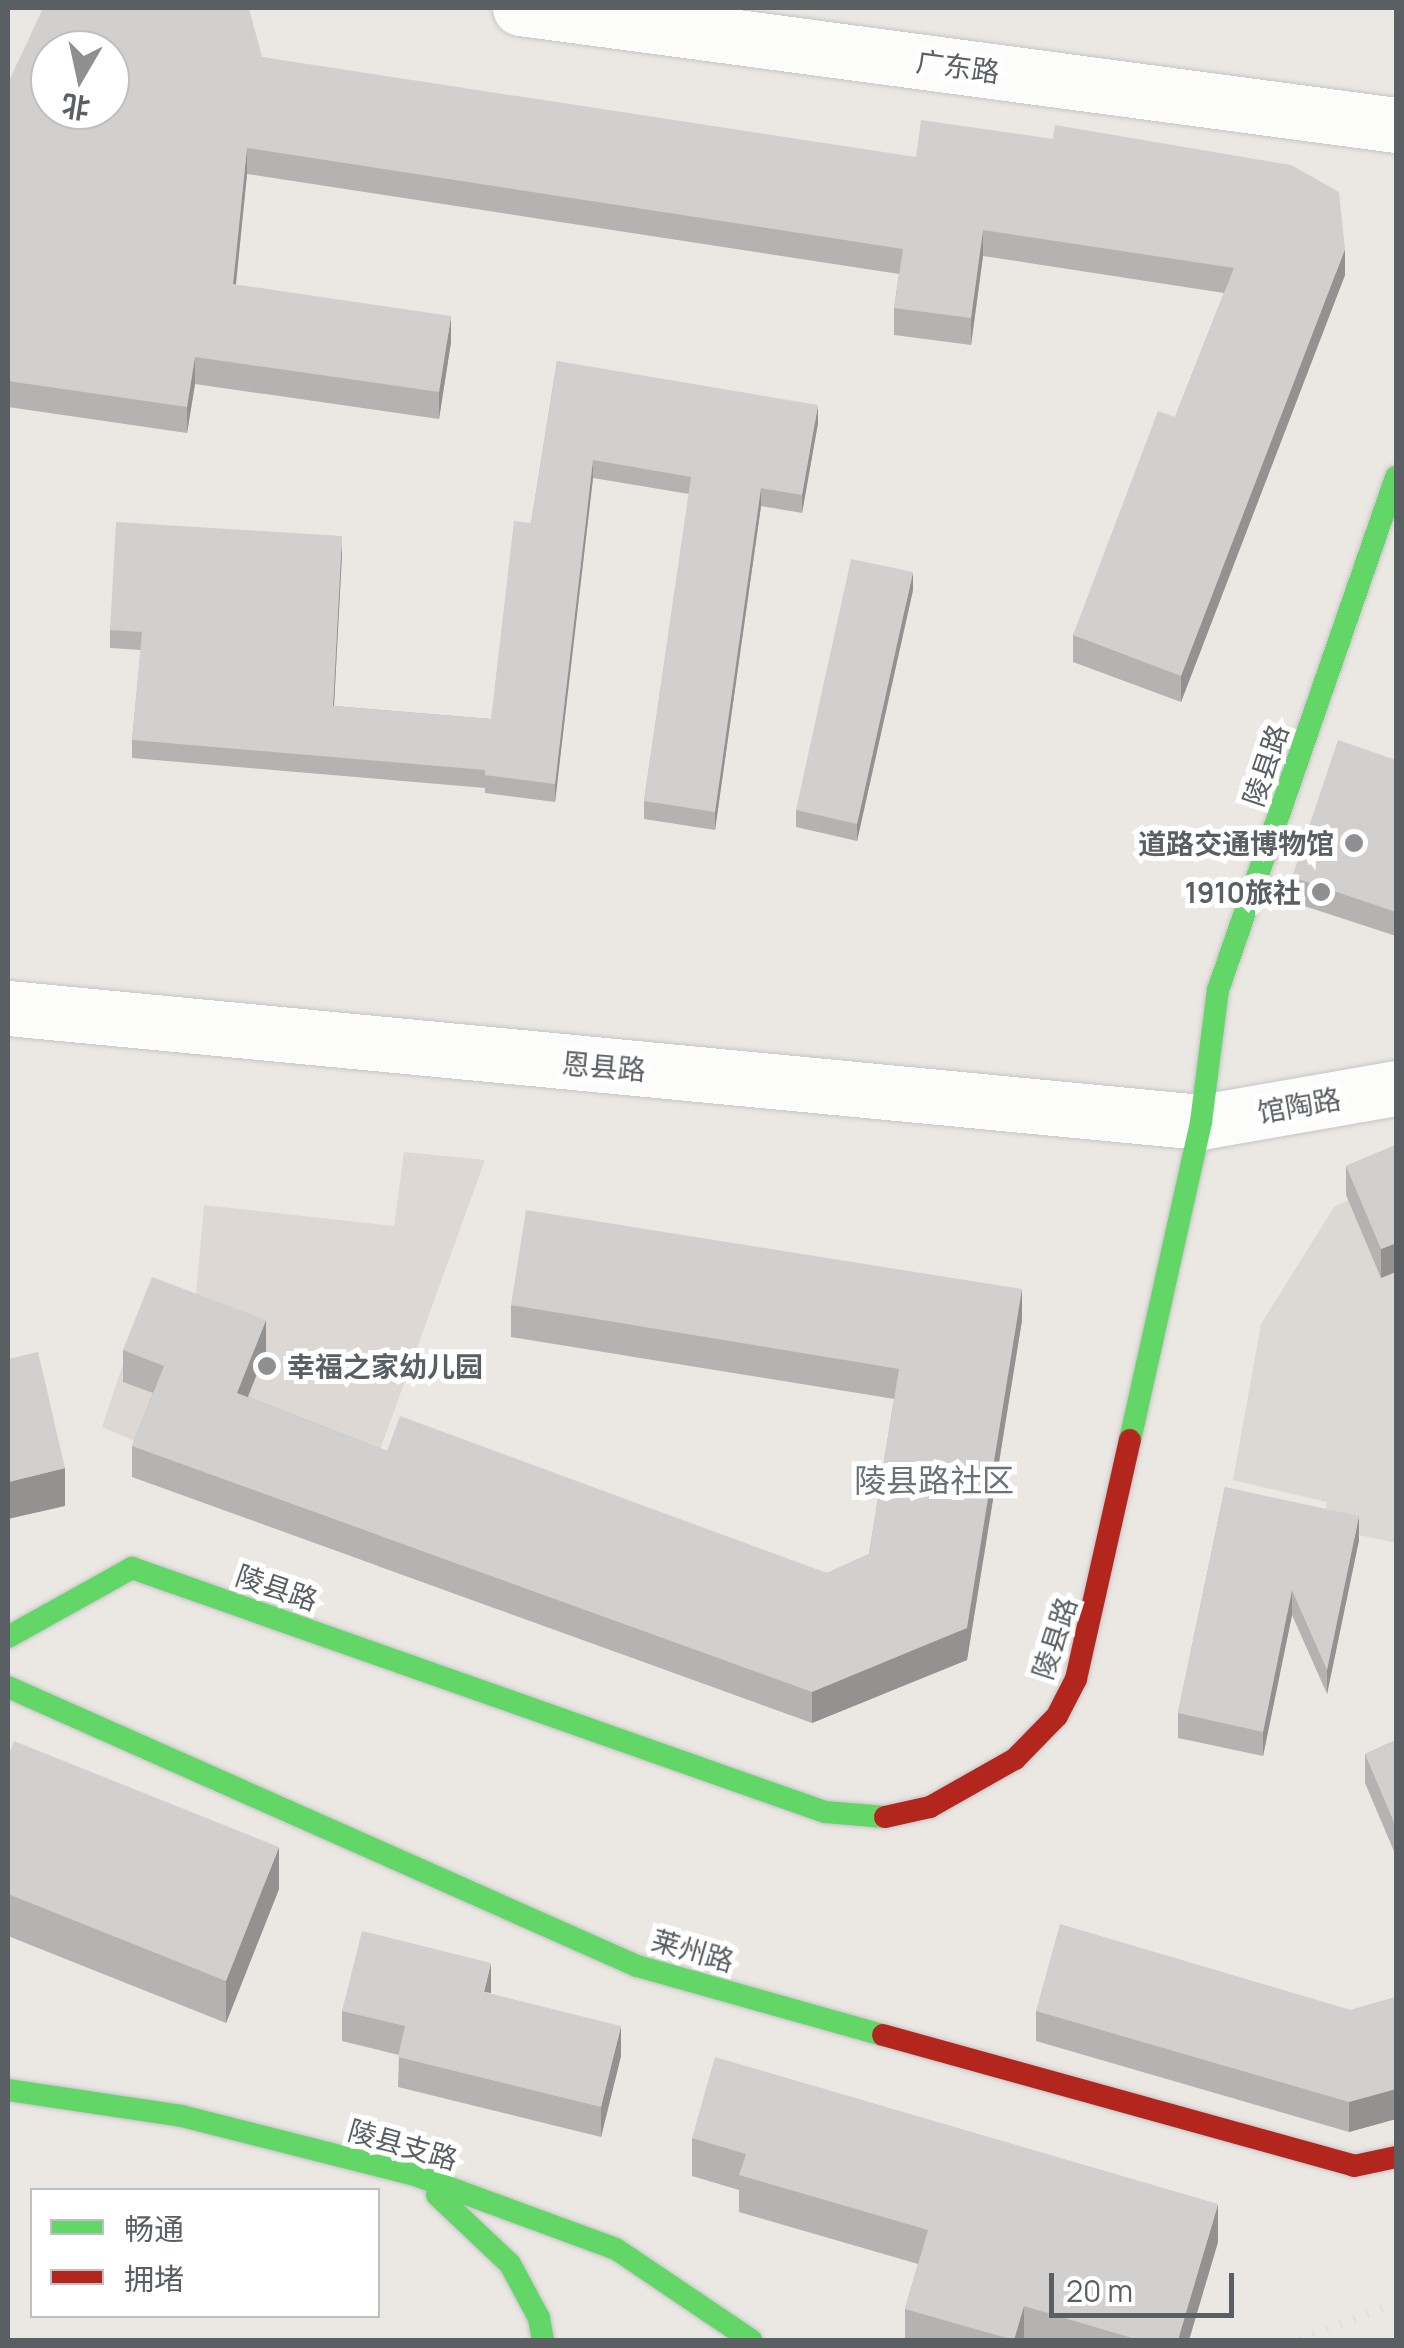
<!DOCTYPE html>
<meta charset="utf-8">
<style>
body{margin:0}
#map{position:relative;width:1404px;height:2348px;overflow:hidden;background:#ebe8e4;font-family:Manrope,"Noto Sans SC",sans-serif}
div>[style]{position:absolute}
.industrial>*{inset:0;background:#dcd9d5}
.education>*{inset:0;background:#ddd8d3}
.roads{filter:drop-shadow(0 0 2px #c6c5c5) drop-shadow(0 0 2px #c6c5c5)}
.street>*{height:55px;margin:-27.5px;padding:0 27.5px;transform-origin:27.5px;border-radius:27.5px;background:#fcfcfb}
.fast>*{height:22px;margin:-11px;padding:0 11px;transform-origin:11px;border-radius:11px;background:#63d668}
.jam>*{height:22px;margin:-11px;padding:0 11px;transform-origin:11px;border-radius:11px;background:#b3261e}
.rail>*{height:8px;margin-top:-4px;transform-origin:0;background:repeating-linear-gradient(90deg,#e2e1e1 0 2.5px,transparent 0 14.5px)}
.wall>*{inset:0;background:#b5b3b1}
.shaded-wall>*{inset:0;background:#939290}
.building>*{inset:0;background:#d2d0ce}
.dots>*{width:28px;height:28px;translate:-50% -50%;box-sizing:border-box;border:5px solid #fff;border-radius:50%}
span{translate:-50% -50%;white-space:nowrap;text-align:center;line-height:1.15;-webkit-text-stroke:10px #fff;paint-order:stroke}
.street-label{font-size:28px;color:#5a5f63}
.poi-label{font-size:28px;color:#5a5f63;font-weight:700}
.right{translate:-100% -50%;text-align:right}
.left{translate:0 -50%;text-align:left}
.quarter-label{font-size:32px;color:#6a7275}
.frame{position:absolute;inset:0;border:10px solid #5a5f63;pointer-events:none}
.legend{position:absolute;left:30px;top:2188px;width:350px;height:130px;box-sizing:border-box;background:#fff;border:2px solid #bdbfc1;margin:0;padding:12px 18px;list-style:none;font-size:30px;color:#5a5f63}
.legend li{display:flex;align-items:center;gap:20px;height:50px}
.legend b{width:50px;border:2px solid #bdbfc1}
.north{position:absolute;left:30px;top:30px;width:100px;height:100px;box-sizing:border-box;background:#fff;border:2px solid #bdbfc1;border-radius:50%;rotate:189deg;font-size:28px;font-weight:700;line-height:40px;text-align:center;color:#5a5f63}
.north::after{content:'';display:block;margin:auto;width:35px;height:45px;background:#8d8f90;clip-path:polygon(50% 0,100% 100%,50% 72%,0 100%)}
.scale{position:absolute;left:1049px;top:2273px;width:185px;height:45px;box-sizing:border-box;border:5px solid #5a5f63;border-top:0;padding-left:12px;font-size:30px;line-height:35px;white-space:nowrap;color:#5a5f63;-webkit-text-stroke:8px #fff;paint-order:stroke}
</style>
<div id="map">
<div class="industrial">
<i style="clip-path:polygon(1396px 1177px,1396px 1543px,1322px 1527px,1327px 1502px,1233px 1480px,1261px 1324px,1334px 1207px)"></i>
</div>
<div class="education">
<i style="clip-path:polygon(404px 1152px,485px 1160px,350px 1533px,102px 1427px,144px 1301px,195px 1305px,204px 1205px,394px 1226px)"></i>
</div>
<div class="roads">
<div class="street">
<i style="left:520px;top:8px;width:884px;rotate:7.61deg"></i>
<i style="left:8px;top:1008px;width:1198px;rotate:5.46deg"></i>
<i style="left:1201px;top:1122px;width:198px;rotate:-9.9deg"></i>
</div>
<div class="fast">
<i style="left:1130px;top:1440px;width:326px;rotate:-77.4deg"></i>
<i style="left:1201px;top:1122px;width:133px;rotate:-82.7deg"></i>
<i style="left:1218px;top:990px;width:543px;rotate:-70.86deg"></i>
<i style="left:8px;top:1637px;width:142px;rotate:-29.1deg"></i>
<i style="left:132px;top:1568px;width:735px;rotate:19.4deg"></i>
<i style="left:825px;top:1812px;width:60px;rotate:4.8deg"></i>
<i style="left:8px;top:1687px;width:688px;rotate:23.92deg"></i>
<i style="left:637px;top:1966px;width:255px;rotate:15.7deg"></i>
<i style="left:8px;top:2090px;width:176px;rotate:8.5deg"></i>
<i style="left:182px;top:2116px;width:237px;rotate:14.2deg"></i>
<i style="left:412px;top:2174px;width:217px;rotate:20.2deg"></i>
<i style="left:616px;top:2249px;width:163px;rotate:34deg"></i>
<i style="left:437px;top:2195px;width:100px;rotate:43.4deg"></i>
<i style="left:510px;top:2264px;width:61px;rotate:61.8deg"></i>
<i style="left:539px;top:2318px;width:22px;rotate:80deg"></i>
</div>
<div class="jam">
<i style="left:885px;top:1817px;width:46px;rotate:-12.5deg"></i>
<i style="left:930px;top:1807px;width:98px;rotate:-29.5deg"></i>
<i style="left:1015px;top:1759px;width:60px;rotate:-45.7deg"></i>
<i style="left:1057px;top:1716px;width:42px;rotate:-62.8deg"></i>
<i style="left:1076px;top:1679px;width:245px;rotate:-77.3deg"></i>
<i style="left:883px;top:2035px;width:489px;rotate:15.5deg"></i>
<i style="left:1354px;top:2166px;width:43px;rotate:-12.1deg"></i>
</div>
</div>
<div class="rail">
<i style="left:1299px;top:2340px;width:104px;rotate:-20.9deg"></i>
</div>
<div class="wall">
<i style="clip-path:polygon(262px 57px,1345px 275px,1181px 702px,1073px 662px,1073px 635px,1175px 417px,1224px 293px,983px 256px,971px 345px,894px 335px,894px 308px,899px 274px,247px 174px,236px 285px,451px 342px,439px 419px,195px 384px,187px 433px,8px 407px,8px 83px)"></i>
<i style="clip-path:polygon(557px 361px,818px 423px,802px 513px,761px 506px,715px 830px,644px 819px,644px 801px,689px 494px,593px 478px,555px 802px,485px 793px,485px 788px,132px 758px,132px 740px,141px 650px,110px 648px,110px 630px,342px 554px,334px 706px,491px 719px,531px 523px)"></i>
<i style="clip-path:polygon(913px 590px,857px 841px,796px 827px,796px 810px)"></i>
<i style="clip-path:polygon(1396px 760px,1396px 936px,1292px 902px,1292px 877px)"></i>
<i style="clip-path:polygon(1396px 1145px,1381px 1278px,1346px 1195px,1346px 1166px)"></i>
<i style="clip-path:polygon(511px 1305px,1022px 1320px,967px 1660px,812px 1723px,132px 1477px,132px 1446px,153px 1393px,123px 1382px,123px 1350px,266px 1351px,248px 1397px,387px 1451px,827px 1573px,869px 1554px,894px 1399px,511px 1337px)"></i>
<i style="clip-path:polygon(1225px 1487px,1359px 1540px,1327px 1694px,1292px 1615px,1263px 1756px,1178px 1738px,1178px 1713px)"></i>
<i style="clip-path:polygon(1396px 1740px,1396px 1856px,1365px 1783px,1365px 1754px)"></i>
<i style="clip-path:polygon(8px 1757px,279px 1889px,226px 2023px,8px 1936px)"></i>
<i style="clip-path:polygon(491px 1994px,621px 2056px,601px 2137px,398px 2087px,399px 2055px,342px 2041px,342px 2011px)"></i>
<i style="clip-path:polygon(1396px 1997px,1396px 2119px,1349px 2132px,1036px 2041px,1036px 2011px,1351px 2010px)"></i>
<i style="clip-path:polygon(692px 2138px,1218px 2242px,1189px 2340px,905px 2340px,905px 2309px,918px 2264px,739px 2212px,739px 2190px,692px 2176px)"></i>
</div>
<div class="shaded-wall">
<i style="clip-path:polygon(247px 148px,247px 174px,233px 311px,233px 284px)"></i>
<i style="clip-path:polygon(983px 230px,983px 256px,971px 345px,971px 318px)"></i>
<i style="clip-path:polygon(1345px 249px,1345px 275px,1181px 702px,1181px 676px)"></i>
<i style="clip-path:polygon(451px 316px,451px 342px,439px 419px,439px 392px)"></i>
<i style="clip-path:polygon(195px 357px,195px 384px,187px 433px,187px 407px)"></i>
<i style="clip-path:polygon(818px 405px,818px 423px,802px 513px,802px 495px)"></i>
<i style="clip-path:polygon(593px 460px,593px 478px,555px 802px,555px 784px)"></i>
<i style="clip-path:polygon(761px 488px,761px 506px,715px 830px,715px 812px)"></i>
<i style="clip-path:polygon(342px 536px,342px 554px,333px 724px,333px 706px)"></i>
<i style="clip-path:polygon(913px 572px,913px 590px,857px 841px,857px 824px)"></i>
<i style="clip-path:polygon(1396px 1243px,1396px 1272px,1381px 1278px,1381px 1249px)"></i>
<i style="clip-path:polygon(1022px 1289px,1022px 1320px,967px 1660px,812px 1723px,812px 1692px)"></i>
<i style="clip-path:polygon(266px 1320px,266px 1351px,237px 1424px,237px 1393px)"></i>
<i style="clip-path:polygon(65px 1468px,65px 1506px,8px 1519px,8px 1482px)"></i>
<i style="clip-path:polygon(1359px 1516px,1359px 1540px,1327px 1694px,1327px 1670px)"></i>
<i style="clip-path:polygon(1292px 1590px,1292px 1615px,1263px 1756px,1263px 1732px)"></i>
<i style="clip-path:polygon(279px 1847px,279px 1889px,226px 2023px,226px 1981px)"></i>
<i style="clip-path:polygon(491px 1963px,491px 1993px,484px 1992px)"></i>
<i style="clip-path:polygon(621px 2026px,621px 2056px,601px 2137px,601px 2107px)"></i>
<i style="clip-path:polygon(1396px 2089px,1396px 2119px,1349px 2132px,1349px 2102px)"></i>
<i style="clip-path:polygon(1218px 2204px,1218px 2242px,1189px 2340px,1178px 2340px)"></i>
<i style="clip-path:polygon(1024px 2306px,1024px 2340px,1014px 2340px)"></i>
</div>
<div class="building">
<i style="clip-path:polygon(evenodd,43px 8px,249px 8px,262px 57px,916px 157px,921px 120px,1053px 139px,1055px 125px,1291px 165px,1339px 192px,1345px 249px,1181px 676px,1073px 635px,1158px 411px,1175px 417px,1234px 268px,983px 230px,971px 318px,894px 308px,903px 249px,247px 148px,233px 284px,451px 316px,439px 392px,195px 357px,187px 407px,8px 381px,8px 83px,43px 8px,50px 50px,110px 50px,110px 110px,50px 110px,50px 50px)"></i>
<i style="clip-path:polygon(557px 361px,818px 405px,802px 495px,761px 488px,715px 812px,644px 801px,691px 477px,593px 460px,555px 784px,485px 775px,485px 770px,132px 740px,142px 632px,110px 630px,116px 522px,342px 536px,333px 706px,491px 719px,514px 521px,531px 523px)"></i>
<i style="clip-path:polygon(851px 559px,913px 572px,857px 824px,796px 810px)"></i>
<i style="clip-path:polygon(1338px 740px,1396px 760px,1396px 912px,1292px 877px)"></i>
<i style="clip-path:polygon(1396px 1145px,1396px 1243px,1381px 1249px,1346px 1166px)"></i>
<i style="clip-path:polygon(526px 1210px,1022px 1289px,967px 1628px,812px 1692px,132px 1446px,164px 1366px,123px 1350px,152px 1277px,266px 1320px,237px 1393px,387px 1451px,400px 1416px,827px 1573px,869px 1554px,899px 1369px,511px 1305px)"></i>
<i style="clip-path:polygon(38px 1352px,65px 1468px,8px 1482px,8px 1359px)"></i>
<i style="clip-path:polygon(1225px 1487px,1359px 1516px,1327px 1670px,1292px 1590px,1263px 1732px,1178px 1713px)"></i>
<i style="clip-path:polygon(1396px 1740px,1396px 1827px,1365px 1754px)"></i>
<i style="clip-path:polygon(14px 1741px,279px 1847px,226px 1981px,8px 1894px,8px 1757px)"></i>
<i style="clip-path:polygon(1060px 1924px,1351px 2010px,1396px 1997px,1396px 2089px,1349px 2102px,1036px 2011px)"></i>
<i style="clip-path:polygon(362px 1931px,491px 1963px,484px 1992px,621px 2026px,601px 2107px,398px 2057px,405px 2026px,342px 2011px)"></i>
<i style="clip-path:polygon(715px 2057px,1218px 2204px,1178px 2340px,1139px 2340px,1024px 2306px,1014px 2340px,905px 2309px,928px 2230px,739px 2175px,746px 2154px,692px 2138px)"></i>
</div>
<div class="dots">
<i style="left:1354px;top:843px;background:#8d8f90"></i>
<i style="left:1321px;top:892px;background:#8d8f90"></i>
<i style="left:267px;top:1366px;background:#8d8f90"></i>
</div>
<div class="street-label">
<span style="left:958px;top:66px;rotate:8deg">广东路</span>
<span style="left:1265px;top:765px;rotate:-71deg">陵县路</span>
<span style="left:604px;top:1066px;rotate:5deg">恩县路</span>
<span style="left:1299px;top:1105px;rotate:-10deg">馆陶路</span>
<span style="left:277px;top:1587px;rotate:19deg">陵县路</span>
<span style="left:1054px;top:1638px;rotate:-72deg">陵县路</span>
<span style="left:693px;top:1950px;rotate:16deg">莱州路</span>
<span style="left:403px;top:2144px;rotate:16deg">陵县支路</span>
</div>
<div class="poi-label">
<span class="right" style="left:1334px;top:843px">道路交通博物馆</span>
<span class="right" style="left:1301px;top:892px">1910旅社</span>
<span class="left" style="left:287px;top:1366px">幸福之家幼儿园</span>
</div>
<div class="quarter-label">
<span style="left:934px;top:1480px">陵县路社区</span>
</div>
<div class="frame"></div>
<ul class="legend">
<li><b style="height:12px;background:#63d668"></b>畅通</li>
<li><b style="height:12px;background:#b3261e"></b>拥堵</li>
</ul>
<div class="north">北</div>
<div class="scale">20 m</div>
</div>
